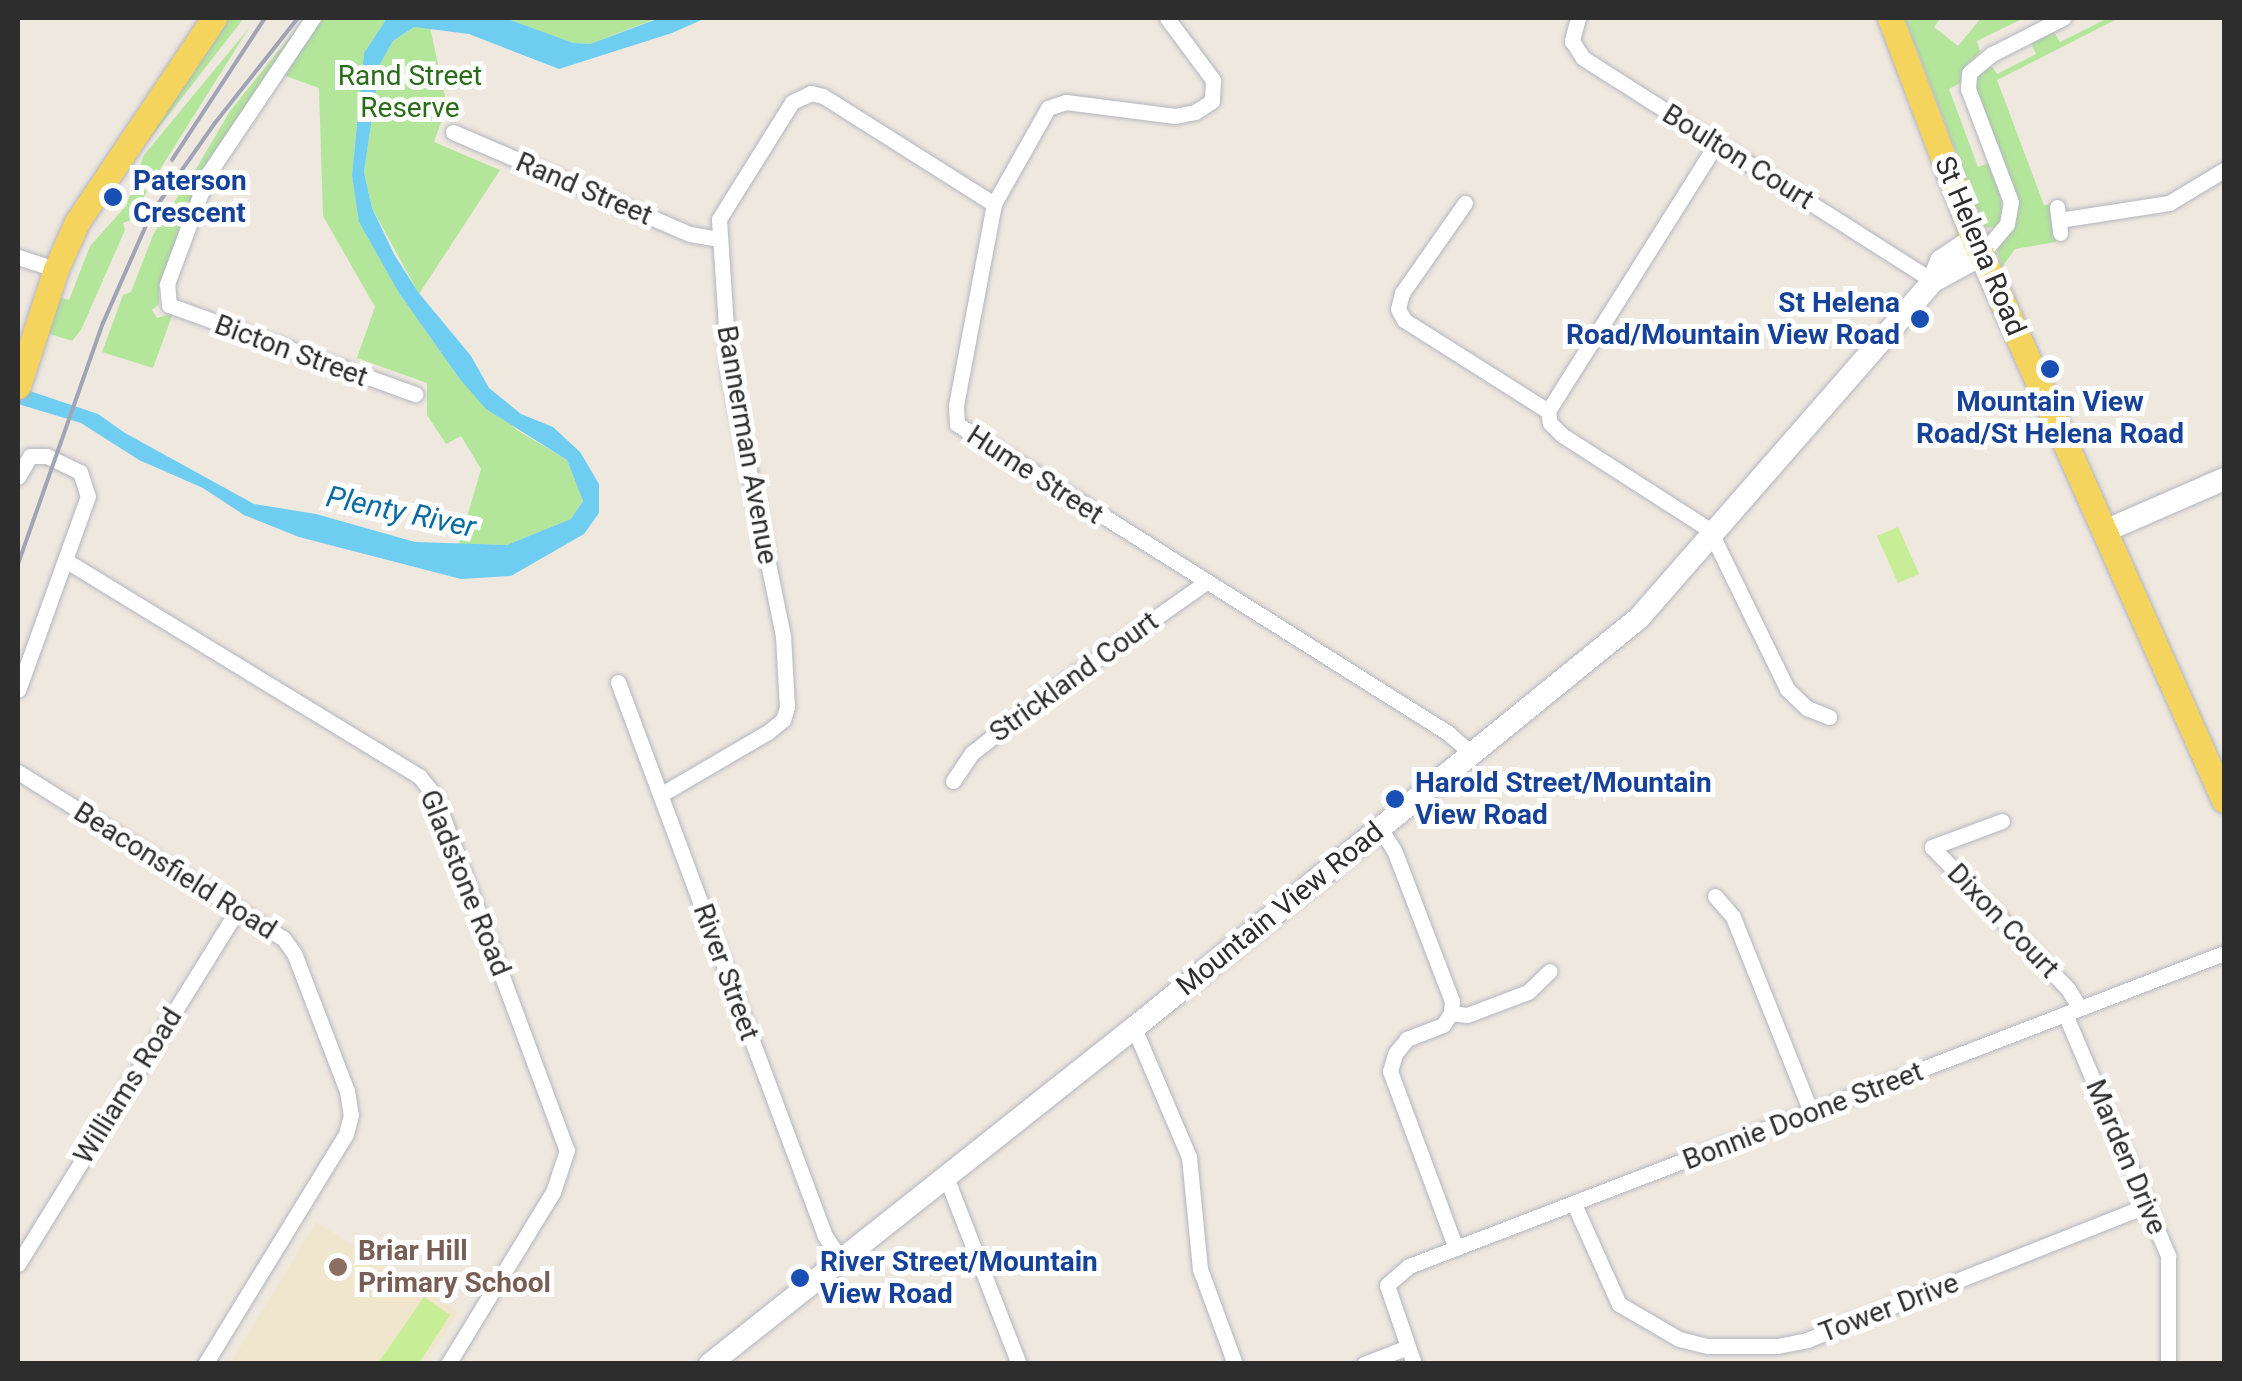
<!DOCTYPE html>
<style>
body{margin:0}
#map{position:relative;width:2242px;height:1381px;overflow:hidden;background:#eee8df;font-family:Roboto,sans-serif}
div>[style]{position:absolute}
.education>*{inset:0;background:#f0e6ce}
.green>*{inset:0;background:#b3e69a}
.pitch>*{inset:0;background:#c7ed96}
.water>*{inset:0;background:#70cdf2}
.roads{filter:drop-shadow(0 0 2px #b3b5c0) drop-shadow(0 0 2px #b3b5c0)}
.street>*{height:15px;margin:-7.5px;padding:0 7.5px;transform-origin:7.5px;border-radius:7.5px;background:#fff}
.secondary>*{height:22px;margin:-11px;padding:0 11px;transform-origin:11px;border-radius:11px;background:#fff}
.primary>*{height:25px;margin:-12.5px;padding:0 12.5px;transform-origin:12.5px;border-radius:12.5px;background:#f5d45d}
.rail>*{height:4px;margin:-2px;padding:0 2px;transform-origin:2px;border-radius:2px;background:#a1a4b7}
.dots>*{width:28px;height:28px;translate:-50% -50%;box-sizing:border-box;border:5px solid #fff;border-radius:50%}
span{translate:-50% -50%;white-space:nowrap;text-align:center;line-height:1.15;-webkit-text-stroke:10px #fff;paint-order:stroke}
.park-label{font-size:28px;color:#296d19}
.street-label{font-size:28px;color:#2d2d2d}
.transit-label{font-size:28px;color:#164399;font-weight:700}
.left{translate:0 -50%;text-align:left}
.right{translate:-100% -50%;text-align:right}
.education-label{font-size:28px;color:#785e54;font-weight:700}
.water-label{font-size:30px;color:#0a6ca3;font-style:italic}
.frame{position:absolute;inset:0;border:20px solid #2d2d2d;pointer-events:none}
</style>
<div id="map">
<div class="education">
<i style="clip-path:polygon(316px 1222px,459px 1312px,424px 1363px,230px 1364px)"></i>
</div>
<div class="green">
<i style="clip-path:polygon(228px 18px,244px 18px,128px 167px,138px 145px)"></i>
<i style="clip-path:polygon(305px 18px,196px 185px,159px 286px,159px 304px,152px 310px,157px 318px,173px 313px,153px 368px,102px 352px,123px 295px,131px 292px,153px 235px,180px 193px,178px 189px,193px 174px,230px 111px)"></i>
<i style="clip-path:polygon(322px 18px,387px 18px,364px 53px,352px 175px,360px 222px,399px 293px,459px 378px,517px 430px,567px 460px,583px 501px,571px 519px,507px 545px,459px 544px,481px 469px,461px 436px,446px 444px,427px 415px,427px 383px,357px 358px,375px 307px,323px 216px,319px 88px,283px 75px)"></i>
<i style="clip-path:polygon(505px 18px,658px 18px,590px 44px,572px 43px)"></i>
<i style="clip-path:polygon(1905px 18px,1941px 18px,1934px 27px,1958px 46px,1981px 18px,2024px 18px,1977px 41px,1980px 52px,1965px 66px,1960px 83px,1949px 89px,1978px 167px,1989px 163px,2000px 191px,2003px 218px,1995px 228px,1985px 227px)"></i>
<i style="clip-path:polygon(2108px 18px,2119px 18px,1997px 80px,2044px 205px,2050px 205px,2056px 242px,2015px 249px,2002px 267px,1997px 249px,2014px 224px,2018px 207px,1976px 90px,1978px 75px,1990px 64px,1997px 74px,2036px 54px,2031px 43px,2054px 32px,2060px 42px)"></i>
<i style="clip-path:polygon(414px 27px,430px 27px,447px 106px,434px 142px,500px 170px,419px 294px,372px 208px,364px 172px,380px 64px,393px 41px)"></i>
<i style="clip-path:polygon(249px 28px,149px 187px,135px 179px,144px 155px)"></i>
<i style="clip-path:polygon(134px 184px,147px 191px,131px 220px,123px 223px,125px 230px,81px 330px,72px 341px,47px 333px,58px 297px,69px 300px,90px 246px,126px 206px)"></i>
</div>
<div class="pitch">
<i style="clip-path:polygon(1898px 527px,1919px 574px,1898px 583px,1877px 536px)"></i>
<i style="clip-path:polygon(424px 1297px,450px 1315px,419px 1363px,378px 1363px)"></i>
</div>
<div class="water">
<i style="clip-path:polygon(387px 18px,505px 18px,573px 43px,590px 44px,660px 18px,706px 18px,672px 33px,559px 69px,469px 34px,414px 27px,393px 41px,380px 64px,364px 172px,372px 208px,394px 254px,418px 292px,471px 356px,489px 388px,521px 414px,553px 427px,580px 452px,599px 484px,599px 513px,584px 534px,511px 576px,461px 579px,299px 537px,244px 515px,203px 488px,139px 460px,81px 423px,18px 404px,18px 387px,98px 414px,125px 433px,254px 504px,316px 514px,415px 542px,507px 545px,571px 519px,583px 501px,567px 460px,486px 409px,459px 378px,399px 293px,359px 222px,352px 175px,364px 53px)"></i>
</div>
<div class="roads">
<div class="street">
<i style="left:1167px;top:18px;width:77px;rotate:53.4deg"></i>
<i style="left:1213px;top:80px;width:21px;rotate:93deg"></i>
<i style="left:1212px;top:101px;width:20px;rotate:147deg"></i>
<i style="left:1195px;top:112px;width:20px;rotate:169deg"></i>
<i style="left:1175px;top:116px;width:110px;rotate:-172.7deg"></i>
<i style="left:1066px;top:102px;width:19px;rotate:162deg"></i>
<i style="left:1048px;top:108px;width:110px;rotate:119.4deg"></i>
<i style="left:994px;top:204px;width:206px;rotate:100.7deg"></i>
<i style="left:956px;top:406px;width:18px;rotate:87deg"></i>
<i style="left:957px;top:424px;width:580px;rotate:32.18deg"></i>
<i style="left:1448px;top:733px;width:32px;rotate:41deg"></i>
<i style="left:1578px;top:18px;width:24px;rotate:105deg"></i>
<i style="left:1572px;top:41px;width:20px;rotate:57deg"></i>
<i style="left:1583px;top:58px;width:415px;rotate:32.5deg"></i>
<i style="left:453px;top:132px;width:258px;rotate:23.3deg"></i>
<i style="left:690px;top:234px;width:27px;rotate:10deg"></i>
<i style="left:1465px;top:203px;width:110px;rotate:125deg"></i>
<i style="left:1402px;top:293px;width:16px;rotate:104deg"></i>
<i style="left:1398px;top:309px;width:13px;rotate:61deg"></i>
<i style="left:1404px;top:320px;width:170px;rotate:32.3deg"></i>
<i style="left:1548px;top:411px;width:12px;rotate:81deg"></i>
<i style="left:1550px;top:423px;width:17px;rotate:45deg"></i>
<i style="left:1562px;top:435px;width:183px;rotate:32.7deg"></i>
<i style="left:2057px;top:207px;width:26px;rotate:83deg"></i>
<i style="left:2059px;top:220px;width:111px;rotate:-8.8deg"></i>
<i style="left:2169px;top:203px;width:64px;rotate:-31deg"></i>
<i style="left:1981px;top:255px;width:40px;rotate:-50deg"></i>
<i style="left:2007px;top:224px;width:22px;rotate:-80deg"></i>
<i style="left:2011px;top:202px;width:121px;rotate:-110.8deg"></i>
<i style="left:1968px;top:89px;width:16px;rotate:-86deg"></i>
<i style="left:1969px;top:73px;width:30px;rotate:-40deg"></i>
<i style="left:1992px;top:54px;width:80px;rotate:-26.9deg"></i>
<i style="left:18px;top:257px;width:40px;rotate:18deg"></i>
<i style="left:169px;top:305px;width:21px;rotate:-95deg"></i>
<i style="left:167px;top:284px;width:117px;rotate:-69.6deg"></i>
<i style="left:208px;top:174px;width:188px;rotate:-56.1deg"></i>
<i style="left:169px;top:305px;width:262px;rotate:19.9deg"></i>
<i style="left:1548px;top:411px;width:315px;rotate:-57.8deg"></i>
<i style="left:18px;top:477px;width:24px;rotate:-60deg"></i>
<i style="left:30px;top:456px;width:17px"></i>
<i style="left:47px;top:456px;width:37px;rotate:26deg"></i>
<i style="left:80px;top:472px;width:25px;rotate:72deg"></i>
<i style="left:88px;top:496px;width:206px;rotate:109.8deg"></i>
<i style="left:1713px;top:537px;width:169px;rotate:64deg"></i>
<i style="left:1787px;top:689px;width:28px;rotate:44deg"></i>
<i style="left:1807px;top:708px;width:24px;rotate:22deg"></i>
<i style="left:65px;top:560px;width:415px;rotate:31.4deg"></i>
<i style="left:419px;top:776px;width:26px;rotate:51deg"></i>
<i style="left:435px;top:796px;width:378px;rotate:69.6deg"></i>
<i style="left:567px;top:1150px;width:44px;rotate:108.4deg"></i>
<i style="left:553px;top:1192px;width:202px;rotate:121.4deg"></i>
<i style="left:618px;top:682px;width:591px;rotate:69.51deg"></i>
<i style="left:825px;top:1236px;width:27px;rotate:56deg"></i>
<i style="left:18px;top:772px;width:313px;rotate:32.1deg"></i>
<i style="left:283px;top:938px;width:19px;rotate:54deg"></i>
<i style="left:294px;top:953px;width:148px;rotate:69deg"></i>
<i style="left:347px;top:1091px;width:24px;rotate:81deg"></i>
<i style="left:351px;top:1115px;width:20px;rotate:105deg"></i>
<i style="left:346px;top:1134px;width:270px;rotate:121.5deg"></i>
<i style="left:953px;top:781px;width:34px;rotate:-56deg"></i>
<i style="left:972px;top:753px;width:95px;rotate:-38.2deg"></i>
<i style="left:1047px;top:694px;width:193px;rotate:-35.1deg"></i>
<i style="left:660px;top:795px;width:125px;rotate:-30.3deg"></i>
<i style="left:768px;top:732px;width:19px;rotate:-39deg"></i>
<i style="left:783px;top:720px;width:14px;rotate:-73deg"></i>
<i style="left:787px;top:707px;width:71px;rotate:-93.2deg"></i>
<i style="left:783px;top:636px;width:268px;rotate:-101.6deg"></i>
<i style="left:729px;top:374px;width:155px;rotate:-93.7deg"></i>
<i style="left:719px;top:219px;width:138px;rotate:-58deg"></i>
<i style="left:792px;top:102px;width:21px;rotate:-25deg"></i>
<i style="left:811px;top:93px;width:12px;rotate:14deg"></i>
<i style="left:823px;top:96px;width:202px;rotate:32.3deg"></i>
<i style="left:2002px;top:821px;width:75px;rotate:159.6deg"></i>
<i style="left:1932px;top:847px;width:197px;rotate:46.2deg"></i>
<i style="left:2068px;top:989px;width:22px;rotate:58deg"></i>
<i style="left:1380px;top:828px;width:26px;rotate:58deg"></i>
<i style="left:1394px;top:850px;width:162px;rotate:69deg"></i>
<i style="left:1452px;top:1001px;width:12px;rotate:95deg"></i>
<i style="left:1715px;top:896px;width:28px;rotate:49deg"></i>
<i style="left:1733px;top:917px;width:210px;rotate:68.2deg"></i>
<i style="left:1451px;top:1013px;width:14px;rotate:124deg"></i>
<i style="left:1443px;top:1025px;width:39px;rotate:159deg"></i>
<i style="left:1407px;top:1039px;width:19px;rotate:129deg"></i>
<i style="left:1395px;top:1054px;width:18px;rotate:106deg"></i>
<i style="left:1390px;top:1071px;width:189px;rotate:69.6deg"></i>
<i style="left:1451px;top:1013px;width:16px;rotate:7deg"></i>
<i style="left:1467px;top:1015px;width:65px;rotate:-20.7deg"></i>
<i style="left:1528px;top:992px;width:30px;rotate:-44deg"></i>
<i style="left:2065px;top:1014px;width:263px;rotate:66.9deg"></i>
<i style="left:2168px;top:1256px;width:108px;rotate:90deg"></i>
<i style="left:1134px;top:1028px;width:140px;rotate:66.9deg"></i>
<i style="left:1189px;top:1157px;width:113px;rotate:84.4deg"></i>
<i style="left:1200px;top:1269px;width:101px;rotate:69.8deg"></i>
<i style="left:946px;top:1177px;width:201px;rotate:68.7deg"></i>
<i style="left:1574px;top:1204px;width:110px;rotate:65.8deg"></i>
<i style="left:1619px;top:1304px;width:69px;rotate:30.3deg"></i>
<i style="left:1679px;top:1339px;width:30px;rotate:14deg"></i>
<i style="left:1708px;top:1346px;width:69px"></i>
<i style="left:1777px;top:1346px;width:31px;rotate:-11deg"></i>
<i style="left:1807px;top:1340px;width:365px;rotate:-21.6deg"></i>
<i style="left:18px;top:1264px;width:418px;rotate:-58.2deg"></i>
<i style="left:1364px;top:1364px;width:47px;rotate:-21.1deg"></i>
<i style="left:1414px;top:1364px;width:83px;rotate:-108.9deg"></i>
<i style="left:1387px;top:1285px;width:29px;rotate:-41deg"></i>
<i style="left:1409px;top:1266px;width:873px;rotate:-21.01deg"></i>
</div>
<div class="secondary">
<i style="left:1933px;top:281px;width:55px;rotate:-28.4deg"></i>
<i style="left:2105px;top:531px;width:130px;rotate:-23.6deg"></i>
<i style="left:710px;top:1364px;width:541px;rotate:-38.4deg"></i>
<i style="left:1134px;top:1028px;width:650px;rotate:-39.07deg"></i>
<i style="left:1639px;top:618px;width:447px;rotate:-48.9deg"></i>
<i style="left:1933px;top:281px;width:22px;rotate:-68deg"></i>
<i style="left:1941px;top:261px;width:40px;rotate:-34deg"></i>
</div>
<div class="primary">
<i style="left:1890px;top:18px;width:226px;rotate:69.2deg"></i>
<i style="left:1970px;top:229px;width:625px;rotate:66.02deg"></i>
<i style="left:18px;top:386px;width:123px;rotate:-72deg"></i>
<i style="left:56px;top:269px;width:51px;rotate:-65.9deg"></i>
<i style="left:77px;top:222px;width:246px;rotate:-56.1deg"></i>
</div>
</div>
<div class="rail">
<i style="left:172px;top:160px;width:170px;rotate:-56.8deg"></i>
<i style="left:18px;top:564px;width:256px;rotate:-70.6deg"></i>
<i style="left:103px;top:323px;width:119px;rotate:-66.2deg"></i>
<i style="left:151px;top:214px;width:111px;rotate:-54.9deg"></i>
<i style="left:215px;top:123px;width:134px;rotate:-51.7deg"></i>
</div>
<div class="dots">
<i style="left:113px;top:197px;background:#1a4fb4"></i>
<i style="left:1920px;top:319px;background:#1a4fb4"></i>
<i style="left:2050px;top:369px;background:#1a4fb4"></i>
<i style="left:1395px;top:799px;background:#1a4fb4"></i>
<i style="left:338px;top:1267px;background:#8d6e63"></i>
<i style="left:800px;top:1278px;background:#1a4fb4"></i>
</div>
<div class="park-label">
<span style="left:410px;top:92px">Rand Street<br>Reserve</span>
</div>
<div class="street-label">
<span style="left:1738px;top:157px;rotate:32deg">Boulton Court</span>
<span style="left:584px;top:189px;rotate:23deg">Rand Street</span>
<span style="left:1980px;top:246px;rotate:67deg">St Helena Road</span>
<span style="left:291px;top:351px;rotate:20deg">Bicton Street</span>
<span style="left:747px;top:445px;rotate:80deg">Bannerman Avenue</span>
<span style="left:1035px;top:475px;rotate:33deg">Hume Street</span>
<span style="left:1074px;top:677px;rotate:-36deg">Strickland Court</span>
<span style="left:175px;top:871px;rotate:32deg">Beaconsfield Road</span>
<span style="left:465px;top:883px;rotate:68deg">Gladstone Road</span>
<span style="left:1280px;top:909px;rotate:-39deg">Mountain View Road</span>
<span style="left:2003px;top:921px;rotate:46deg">Dixon Court</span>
<span style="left:726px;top:972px;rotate:70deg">River Street</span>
<span style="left:128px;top:1086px;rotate:-58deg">Williams Road</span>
<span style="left:1803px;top:1116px;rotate:-21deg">Bonnie Doone Street</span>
<span style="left:2126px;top:1157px;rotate:67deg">Marden Drive</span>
<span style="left:1889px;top:1308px;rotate:-21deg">Tower Drive</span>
</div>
<div class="transit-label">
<span class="left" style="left:133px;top:197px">Paterson<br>Crescent</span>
<span class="right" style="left:1900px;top:319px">St Helena<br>Road/Mountain View Road</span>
<span style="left:2050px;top:418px">Mountain View<br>Road/St Helena Road</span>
<span class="left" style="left:1415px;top:799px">Harold Street/Mountain<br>View Road</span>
<span class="left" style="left:820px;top:1278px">River Street/Mountain<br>View Road</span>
</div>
<div class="education-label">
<span class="left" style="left:358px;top:1267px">Briar Hill<br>Primary School</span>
</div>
<div class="water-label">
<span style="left:401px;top:512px;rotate:12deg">Plenty River</span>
</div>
<div class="frame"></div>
</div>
